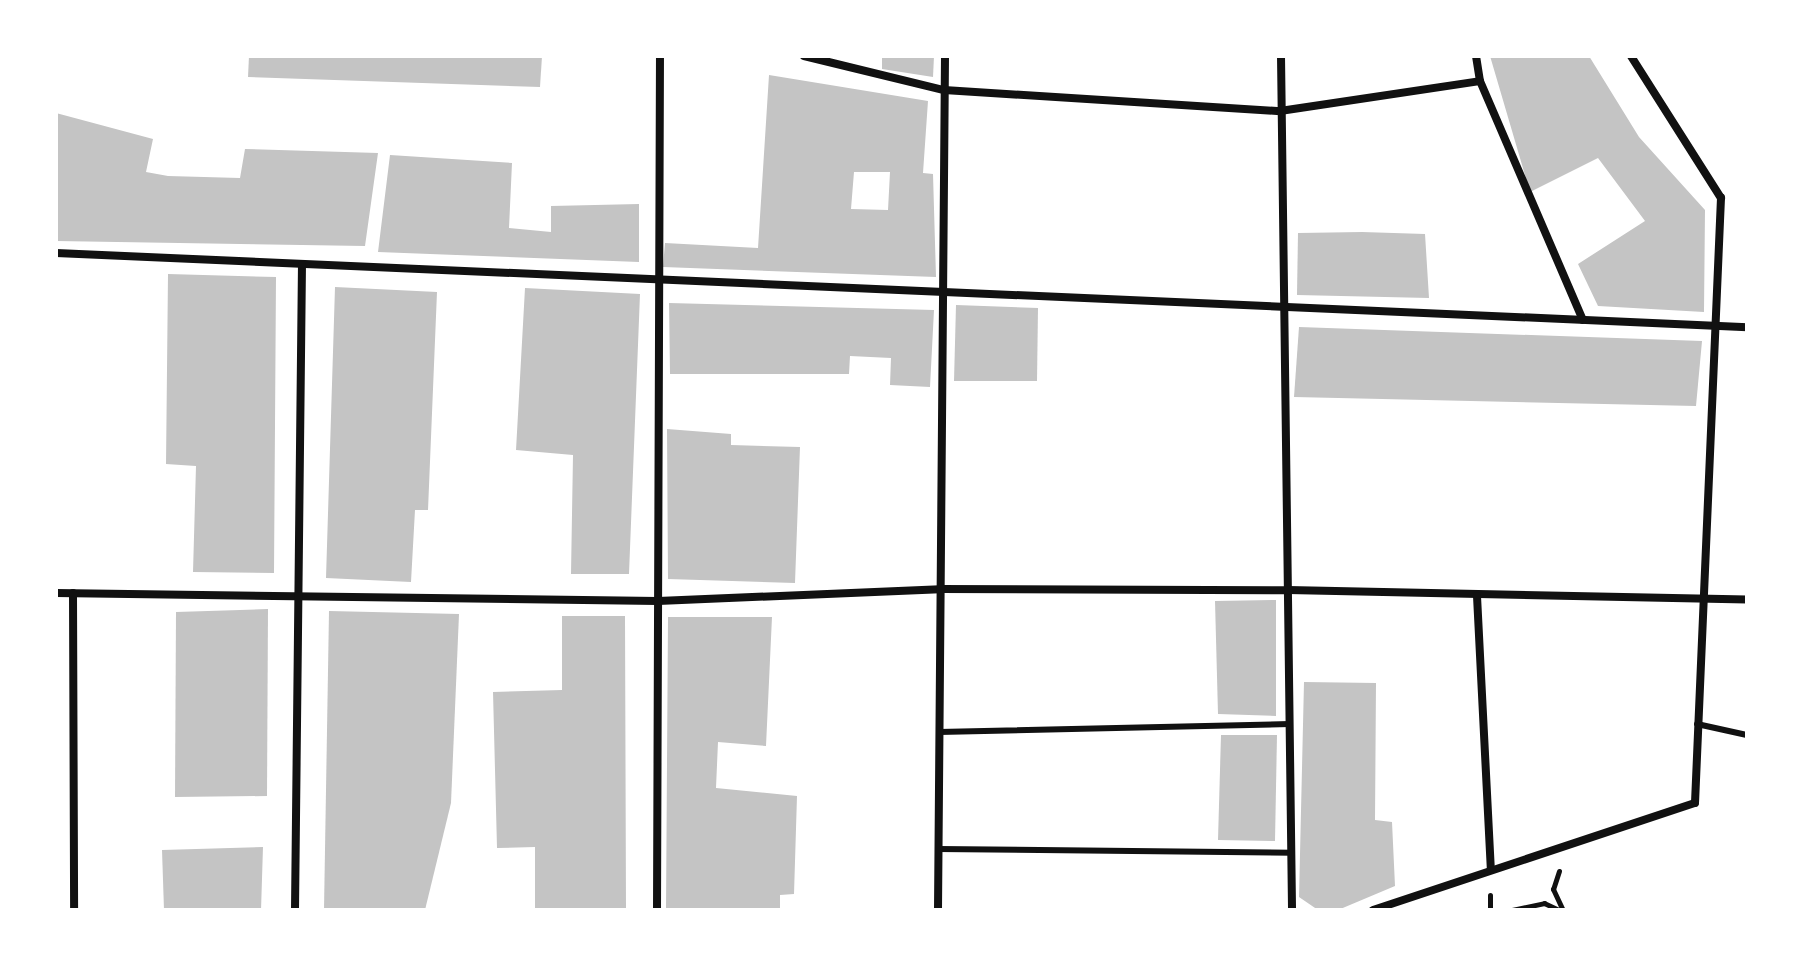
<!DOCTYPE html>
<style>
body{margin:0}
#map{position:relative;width:1803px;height:966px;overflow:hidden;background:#fff;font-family:"Sofia Sans Condensed",sans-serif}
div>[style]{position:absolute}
.building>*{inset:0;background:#c4c4c4}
.path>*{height:5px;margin:-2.5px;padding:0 2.5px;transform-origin:2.5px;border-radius:2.5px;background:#111}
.service>*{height:6px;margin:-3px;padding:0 3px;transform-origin:3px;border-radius:3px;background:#111}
.minor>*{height:8px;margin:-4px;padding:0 4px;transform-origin:4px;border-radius:4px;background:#111}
span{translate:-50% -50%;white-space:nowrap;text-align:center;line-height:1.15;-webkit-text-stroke:8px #fff;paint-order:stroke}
.frame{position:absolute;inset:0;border:58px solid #fff;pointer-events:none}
</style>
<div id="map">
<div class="building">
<i style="clip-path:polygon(249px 56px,542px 56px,540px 87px,248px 77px)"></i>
<i style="clip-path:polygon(882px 56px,934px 56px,933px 77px,882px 69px)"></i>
<i style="clip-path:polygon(1490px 56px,1589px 56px,1639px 137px,1705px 210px,1704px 312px,1598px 306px,1578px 264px,1645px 221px,1598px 158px,1530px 192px)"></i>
<i style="clip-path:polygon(evenodd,769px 75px,928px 101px,923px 173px,933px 174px,936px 277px,663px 267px,665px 243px,758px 248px,769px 75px,854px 172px,890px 172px,888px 210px,851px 209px,854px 172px)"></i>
<i style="clip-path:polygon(56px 113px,153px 139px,146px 172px,168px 176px,240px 178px,245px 149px,378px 153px,365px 246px,56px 241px)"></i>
<i style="clip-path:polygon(390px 155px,512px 163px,509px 228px,551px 232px,551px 206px,639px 204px,639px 262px,378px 252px)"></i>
<i style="clip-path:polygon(1362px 232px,1425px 234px,1429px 298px,1297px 295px,1298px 233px)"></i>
<i style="clip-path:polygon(168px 274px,276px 277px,274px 573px,193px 572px,196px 466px,166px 464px)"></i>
<i style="clip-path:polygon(335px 287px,437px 292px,428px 510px,415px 510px,411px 582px,326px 578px)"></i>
<i style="clip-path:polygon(525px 288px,640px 294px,629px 574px,571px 574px,573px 455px,516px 450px)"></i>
<i style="clip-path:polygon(669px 303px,934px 310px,930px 387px,890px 385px,891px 358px,850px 356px,849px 374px,670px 374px)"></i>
<i style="clip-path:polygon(956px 305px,1038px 308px,1037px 381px,954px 381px)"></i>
<i style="clip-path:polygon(1299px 327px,1702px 341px,1696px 406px,1294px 397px)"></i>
<i style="clip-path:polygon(667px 429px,731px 434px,731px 445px,800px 447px,795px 583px,668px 579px)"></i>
<i style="clip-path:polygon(1276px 600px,1276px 716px,1218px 714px,1215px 601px)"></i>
<i style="clip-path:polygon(268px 609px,267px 796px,175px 797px,176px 612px)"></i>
<i style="clip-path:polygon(329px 611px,459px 614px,451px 803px,425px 910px,324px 910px)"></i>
<i style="clip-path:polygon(562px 616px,625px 616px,626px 910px,535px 910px,535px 847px,497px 848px,493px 692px,562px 690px)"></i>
<i style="clip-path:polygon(668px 617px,772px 617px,766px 746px,718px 742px,716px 788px,797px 796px,794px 894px,780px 895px,780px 910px,666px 910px)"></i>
<i style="clip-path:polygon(1304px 682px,1376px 683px,1375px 820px,1392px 822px,1395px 886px,1338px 910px,1318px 910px,1299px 897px)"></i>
<i style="clip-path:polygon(1221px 735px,1277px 735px,1275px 841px,1218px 840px)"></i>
<i style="clip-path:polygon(263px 847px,261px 910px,164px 910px,162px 850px)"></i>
</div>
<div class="path">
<i style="left:1559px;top:871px;width:19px;rotate:108deg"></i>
<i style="left:1553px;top:889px;width:23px;rotate:65deg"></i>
<i style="left:1490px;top:895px;width:15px;rotate:90deg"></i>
<i style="left:1512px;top:910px;width:33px;rotate:-12deg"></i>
<i style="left:1544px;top:903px;width:17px;rotate:25deg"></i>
</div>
<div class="service">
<i style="left:1697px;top:724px;width:51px;rotate:12.4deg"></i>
<i style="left:939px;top:732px;width:351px;rotate:-1.3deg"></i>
<i style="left:938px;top:849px;width:354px;rotate:0.6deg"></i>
</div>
<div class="minor">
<i style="left:804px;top:56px;width:144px;rotate:13.7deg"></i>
<i style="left:944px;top:90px;width:337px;rotate:3.6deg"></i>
<i style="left:1280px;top:111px;width:202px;rotate:-8.5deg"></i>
<i style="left:1281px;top:56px;width:854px;rotate:89.26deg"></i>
<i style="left:1476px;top:56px;width:25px;rotate:81deg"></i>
<i style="left:1480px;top:81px;width:260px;rotate:66.7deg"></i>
<i style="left:56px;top:253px;width:1693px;rotate:2.51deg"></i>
<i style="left:56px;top:593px;width:602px;rotate:0.76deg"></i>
<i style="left:658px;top:601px;width:282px;rotate:-2.4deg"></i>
<i style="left:940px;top:589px;width:348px;rotate:0.2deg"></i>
<i style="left:1288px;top:590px;width:459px;rotate:1.2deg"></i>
<i style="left:73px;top:593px;width:317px;rotate:89.8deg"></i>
<i style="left:1477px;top:596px;width:273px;rotate:87.1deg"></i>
<i style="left:295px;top:910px;width:645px;rotate:-89.38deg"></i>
<i style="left:657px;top:910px;width:854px;rotate:-89.8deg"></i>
<i style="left:938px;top:910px;width:854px;rotate:-89.53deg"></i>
<i style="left:1373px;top:910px;width:339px;rotate:-18.4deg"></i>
<i style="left:1695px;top:803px;width:606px;rotate:-87.54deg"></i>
<i style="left:1721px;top:198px;width:168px;rotate:-122.4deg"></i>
</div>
<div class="frame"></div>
</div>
